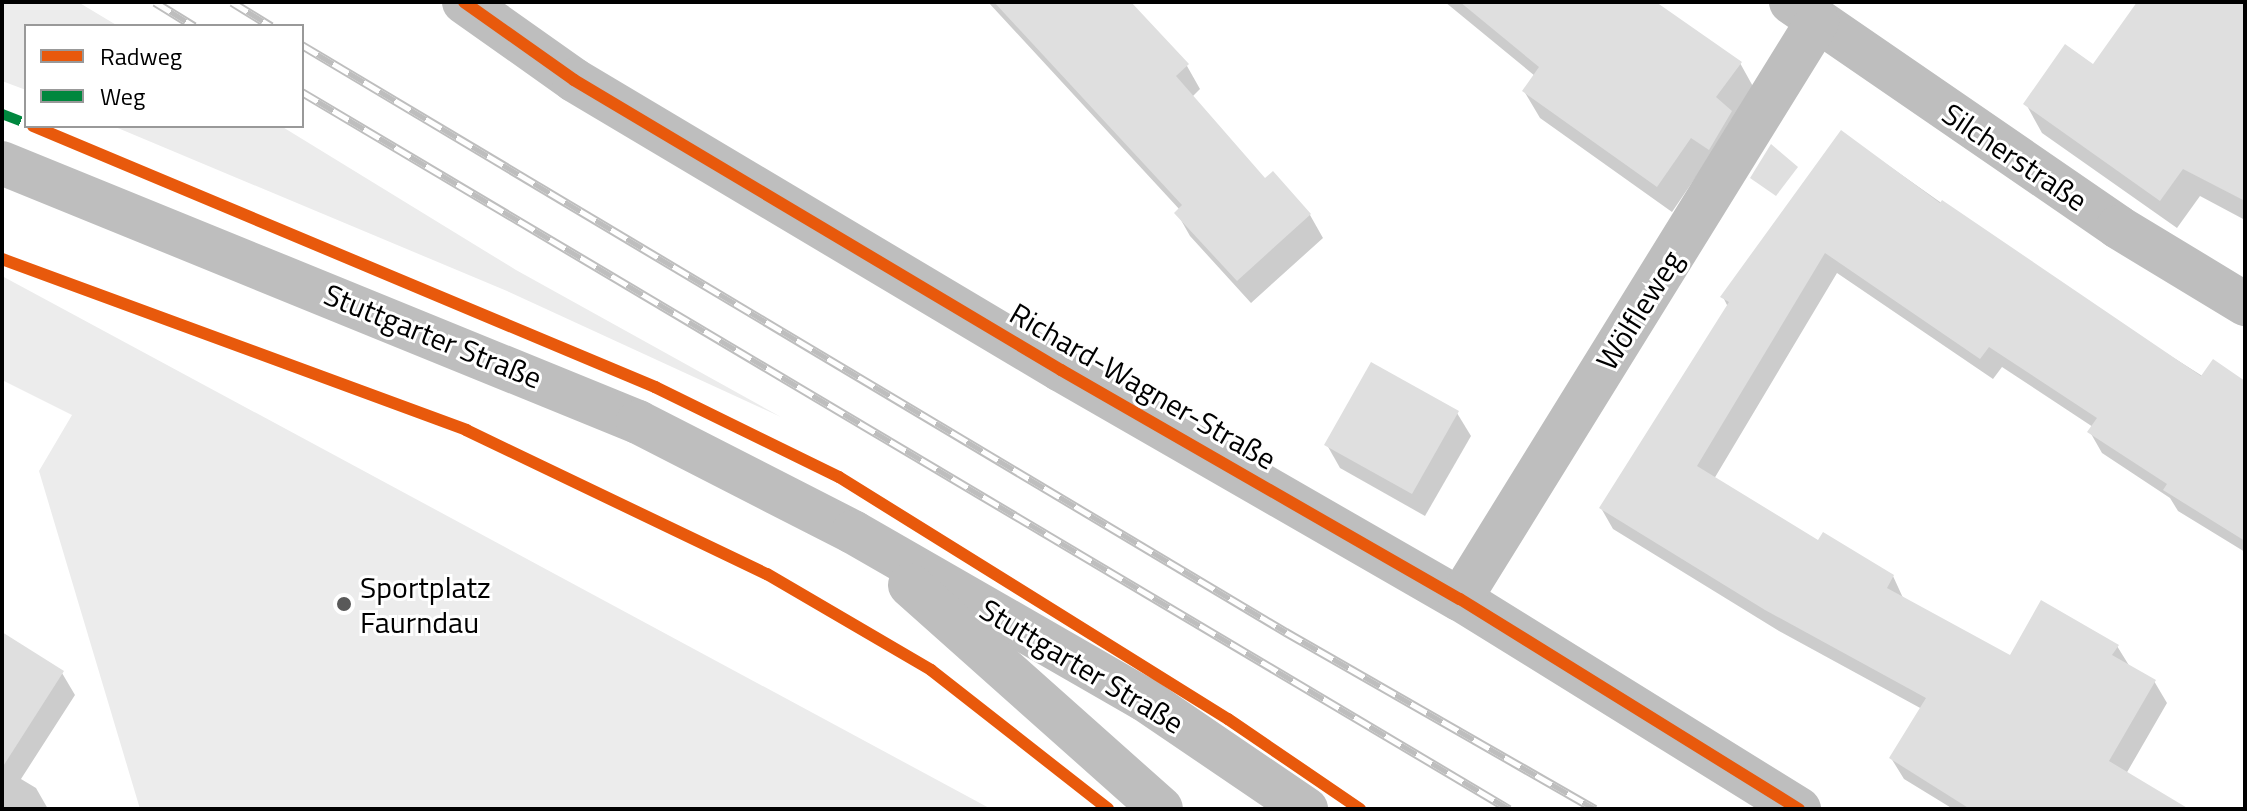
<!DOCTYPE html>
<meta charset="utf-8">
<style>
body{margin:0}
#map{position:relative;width:2247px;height:811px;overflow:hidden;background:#fff;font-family:"Titillium Web",sans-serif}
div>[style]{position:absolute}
.green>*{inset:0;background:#ececec}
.shadow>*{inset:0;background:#0003}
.building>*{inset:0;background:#dfdfdf}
.street>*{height:44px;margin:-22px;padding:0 22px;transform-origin:22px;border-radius:22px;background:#bebebe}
.primary>*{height:44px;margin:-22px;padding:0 22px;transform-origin:22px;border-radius:22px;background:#bebebe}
.rail>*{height:9px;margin-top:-4.5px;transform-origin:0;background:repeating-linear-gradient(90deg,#fff 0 18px,#bebebe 0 36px);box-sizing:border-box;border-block:2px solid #bebebe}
.quiet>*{height:10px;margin-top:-5px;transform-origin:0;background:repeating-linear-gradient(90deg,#00873e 0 20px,transparent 0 30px)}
.cycleway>*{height:12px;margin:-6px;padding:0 6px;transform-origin:6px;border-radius:6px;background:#e8590c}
.dots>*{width:22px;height:22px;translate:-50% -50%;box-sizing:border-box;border:4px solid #fff;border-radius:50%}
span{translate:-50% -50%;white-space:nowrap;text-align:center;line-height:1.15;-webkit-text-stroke:6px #fff;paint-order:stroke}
.street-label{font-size:30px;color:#000}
.poi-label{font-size:30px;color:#000}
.left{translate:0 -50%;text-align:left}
.frame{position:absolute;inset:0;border:4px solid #000;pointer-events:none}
.legend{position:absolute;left:24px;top:24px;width:280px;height:104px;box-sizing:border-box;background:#fff;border:2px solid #999;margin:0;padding:10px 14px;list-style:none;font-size:24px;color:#000}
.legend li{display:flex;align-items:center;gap:16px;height:40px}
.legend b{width:40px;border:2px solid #999}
</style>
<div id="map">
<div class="green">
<i style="clip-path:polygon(2px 2px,78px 2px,118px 26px,26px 26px,26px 90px,2px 81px)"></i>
<i style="clip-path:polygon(113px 126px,281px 126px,516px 270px,781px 417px,507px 291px)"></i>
<i style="clip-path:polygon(2px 276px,991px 809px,140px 809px,39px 471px,72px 415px,2px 380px)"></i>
</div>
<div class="shadow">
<i style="clip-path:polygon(988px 2px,1110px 2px,1187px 66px,1200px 89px,1192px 97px,1265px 181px,1310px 215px,1323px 238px,1251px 303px,1190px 236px,1177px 213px,1180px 210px)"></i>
<i style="clip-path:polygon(1445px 2px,1652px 2px,1740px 63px,1755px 90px,1672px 212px,1540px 118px,1524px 91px,1535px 76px)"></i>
<i style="clip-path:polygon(2139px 2px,2222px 2px,2245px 46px,2245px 220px,2200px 196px,2177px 228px,2042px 133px,2026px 104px,2093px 67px)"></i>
<i style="clip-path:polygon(1841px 132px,2049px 279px,2245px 403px,2245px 552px,2178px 511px,2170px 498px,2102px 453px,2090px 432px,2093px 427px,2002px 367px,1993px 379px,1837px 273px,1714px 479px,1819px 543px,1893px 576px,1904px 600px,2011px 658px,2117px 646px,2130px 667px,2154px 681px,2167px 703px,2126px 774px,2164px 809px,1953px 809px,1904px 779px,1891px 758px,1922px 709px,1779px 631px,1613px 529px,1601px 508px,1728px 307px,1723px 297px)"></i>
<i style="clip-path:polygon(1457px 413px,1471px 436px,1425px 516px,1340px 468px,1327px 445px)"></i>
<i style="clip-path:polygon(2px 634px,62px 673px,75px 695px,21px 779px,36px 788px,48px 809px,2px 809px)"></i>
</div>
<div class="building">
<i style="clip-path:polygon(994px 2px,1131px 2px,1189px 64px,1176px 76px,1197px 100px,1265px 178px,1273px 171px,1311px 214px,1237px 281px,1174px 213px,1182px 205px)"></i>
<i style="clip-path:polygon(1460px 2px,1656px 2px,1742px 62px,1716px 97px,1732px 111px,1709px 150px,1691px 138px,1657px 187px,1522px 91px,1539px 67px)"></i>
<i style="clip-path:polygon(2137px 2px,2245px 2px,2245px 201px,2183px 169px,2160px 201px,2023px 104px,2065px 44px,2093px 64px)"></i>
<i style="clip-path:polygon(1841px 130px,1940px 203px,1942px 200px,2201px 376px,2213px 359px,2245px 381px,2245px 541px,2163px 490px,2167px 484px,2087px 432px,2097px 418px,1989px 347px,1980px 359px,1825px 253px,1697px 466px,1818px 540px,1823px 532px,1894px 575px,1887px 588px,2010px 655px,2041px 600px,2119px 645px,2112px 655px,2156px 680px,2109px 761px,2189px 809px,1970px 809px,1889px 758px,1926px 698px,1765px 610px,1599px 508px,1729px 302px,1720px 297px)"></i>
<i style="clip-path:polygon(1771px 144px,1798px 167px,1776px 196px,1750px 178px)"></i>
<i style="clip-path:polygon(1371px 362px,1459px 411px,1412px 494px,1324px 445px)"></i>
<i style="clip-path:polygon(2px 632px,64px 671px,2px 768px)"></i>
</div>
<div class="street">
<i style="left:464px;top:2px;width:135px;rotate:35.3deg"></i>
<i style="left:574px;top:80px;width:567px;rotate:30.77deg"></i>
<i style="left:1061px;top:370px;width:460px;rotate:29.9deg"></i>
<i style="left:1460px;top:599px;width:399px;rotate:31.8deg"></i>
<i style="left:1791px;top:2px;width:397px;rotate:34.5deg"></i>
<i style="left:2118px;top:227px;width:149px;rotate:31.2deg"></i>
<i style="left:1460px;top:599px;width:679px;rotate:-58.25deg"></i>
</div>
<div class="primary">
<i style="left:2px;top:163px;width:687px;rotate:22.16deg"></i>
<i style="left:638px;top:422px;width:242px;rotate:27.1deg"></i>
<i style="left:853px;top:532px;width:336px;rotate:29.9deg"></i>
<i style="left:1144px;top:699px;width:196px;rotate:34.2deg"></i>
<i style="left:910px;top:585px;width:336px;rotate:41.7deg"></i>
</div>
<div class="rail">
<i style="left:155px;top:2px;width:46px;rotate:31.6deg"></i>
<i style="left:232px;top:2px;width:46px;rotate:31.6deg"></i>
<i style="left:302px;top:45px;width:1146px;rotate:30.82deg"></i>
<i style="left:1286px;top:632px;width:356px;rotate:29.8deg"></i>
<i style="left:302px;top:92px;width:1404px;rotate:30.71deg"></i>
</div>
<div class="quiet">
<i style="left:2px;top:114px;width:26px;rotate:21deg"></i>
</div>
<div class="cycleway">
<i style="left:464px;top:2px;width:135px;rotate:35.3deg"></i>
<i style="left:574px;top:80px;width:567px;rotate:30.77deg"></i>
<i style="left:1061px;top:370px;width:460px;rotate:29.9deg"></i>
<i style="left:1460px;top:599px;width:399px;rotate:31.8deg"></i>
<i style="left:33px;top:126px;width:675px;rotate:22.76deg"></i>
<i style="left:655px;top:387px;width:205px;rotate:26.1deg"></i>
<i style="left:839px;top:477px;width:458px;rotate:31.9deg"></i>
<i style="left:1228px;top:719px;width:160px;rotate:34.3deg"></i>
<i style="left:2px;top:259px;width:495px;rotate:20.2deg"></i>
<i style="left:466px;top:430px;width:334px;rotate:25.6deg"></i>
<i style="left:767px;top:574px;width:190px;rotate:30.3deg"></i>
<i style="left:931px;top:670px;width:225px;rotate:38.1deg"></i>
</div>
<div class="dots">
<i style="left:344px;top:604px;background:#595959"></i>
</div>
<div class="street-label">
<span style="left:2015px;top:157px;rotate:34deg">Silcherstraße</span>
<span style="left:1639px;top:310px;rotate:-58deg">Wölfleweg</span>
<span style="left:433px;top:336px;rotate:22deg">Stuttgarter Straße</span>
<span style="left:1143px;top:386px;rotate:30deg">Richard-Wagner-Straße</span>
<span style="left:1082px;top:666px;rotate:31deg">Stuttgarter Straße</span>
</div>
<div class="poi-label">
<span class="left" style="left:360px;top:604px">Sportplatz<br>Faurndau</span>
</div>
<div class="frame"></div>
<ul class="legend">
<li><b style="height:10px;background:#e8590c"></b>Radweg</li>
<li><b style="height:10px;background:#00873e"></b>Weg</li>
</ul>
</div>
